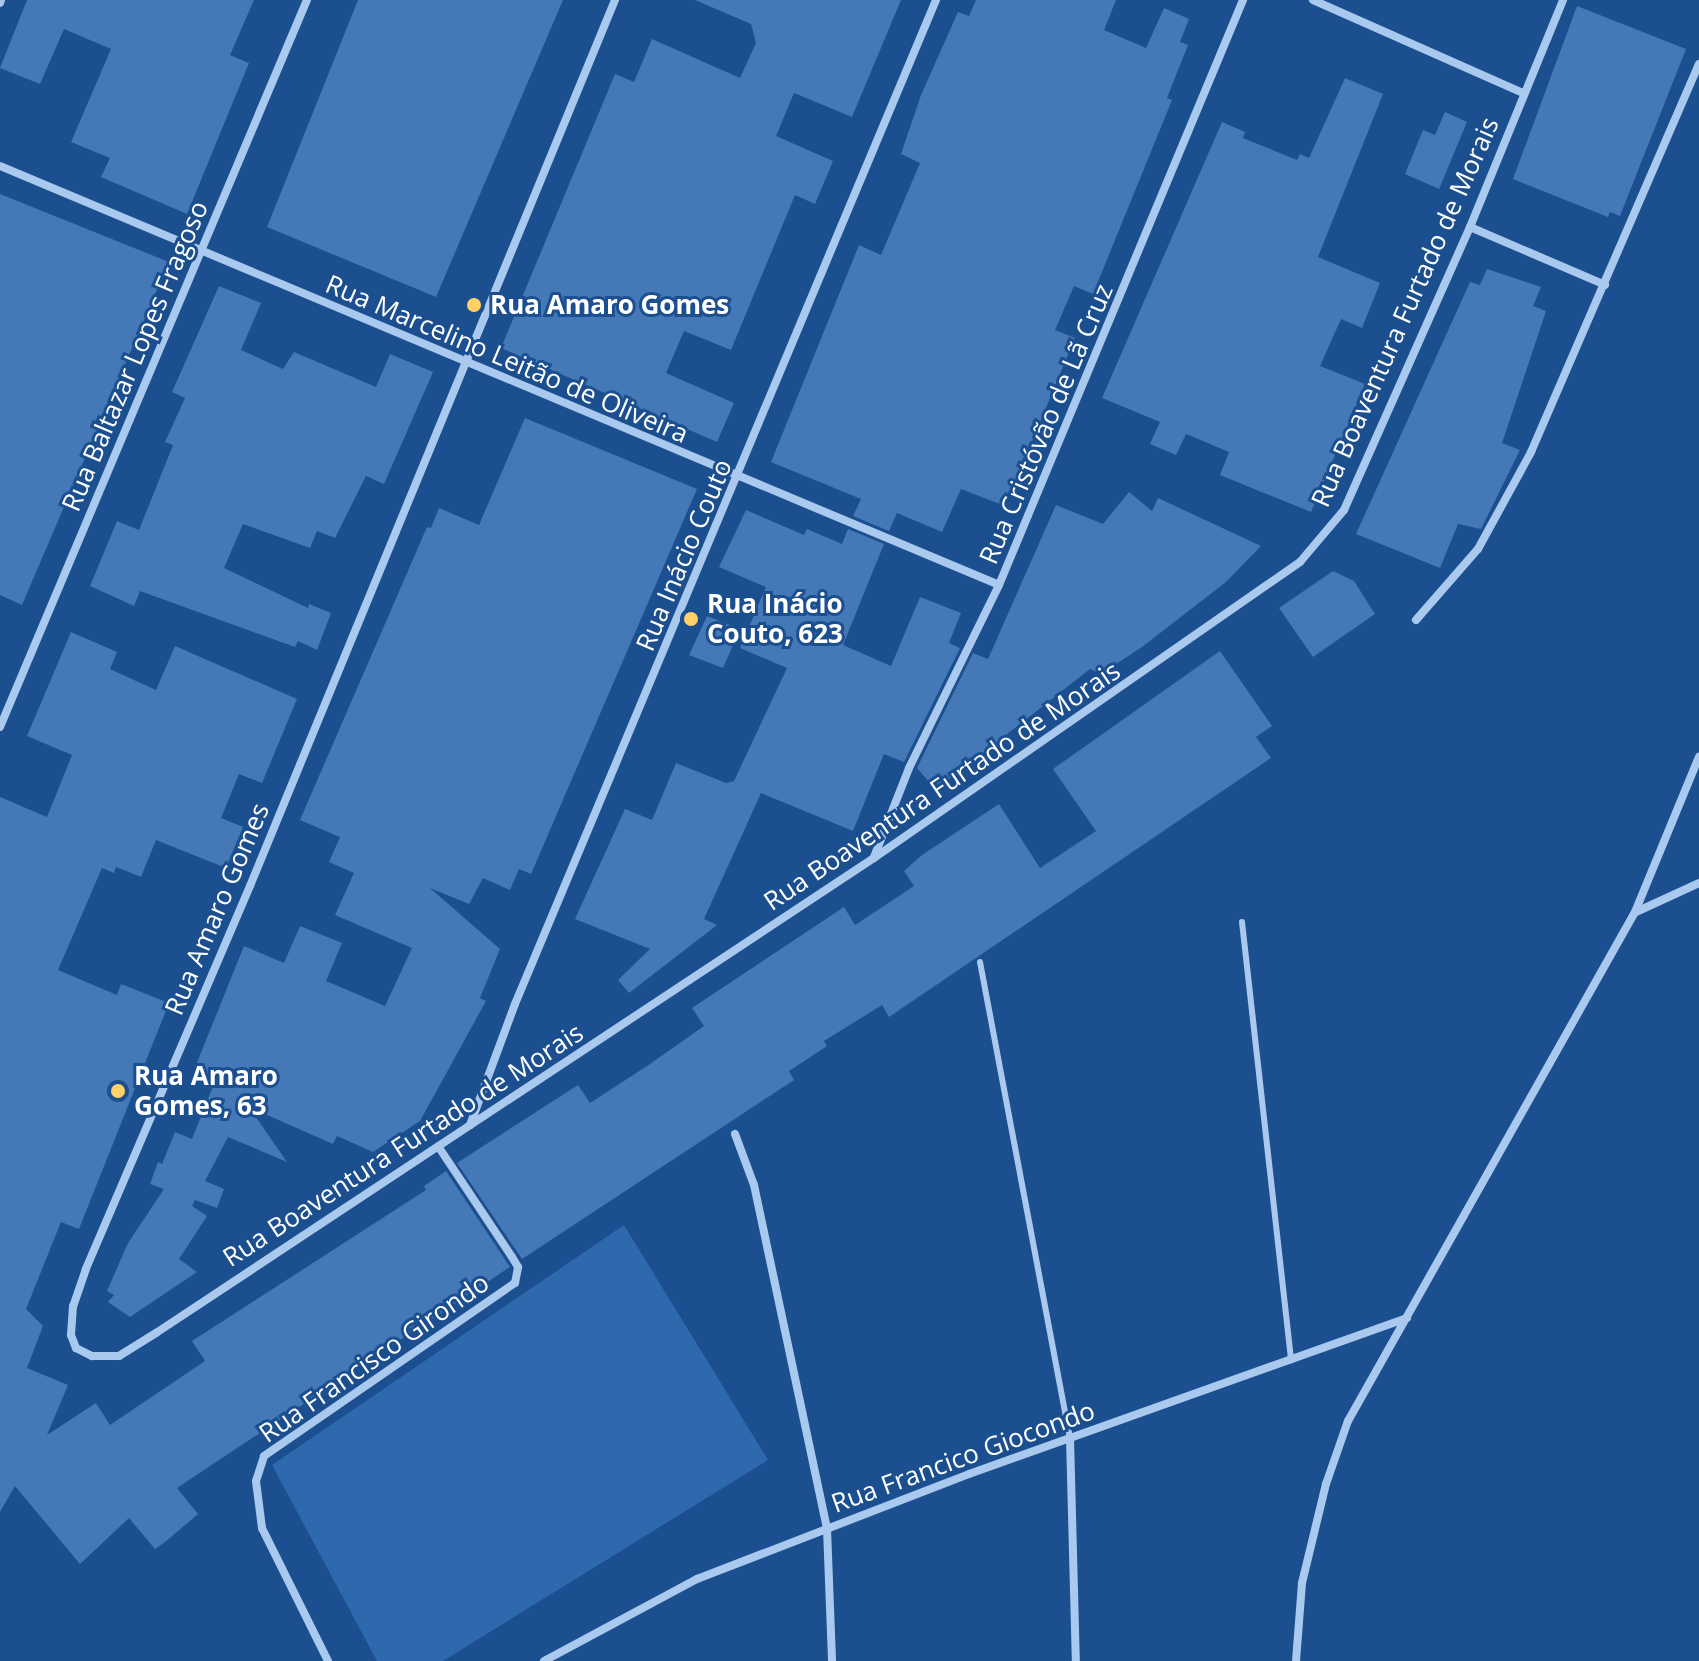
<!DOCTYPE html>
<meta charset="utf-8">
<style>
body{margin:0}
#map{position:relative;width:1699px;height:1661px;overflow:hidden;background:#1b4f8f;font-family:"Open Sans",sans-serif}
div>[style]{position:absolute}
.green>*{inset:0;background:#2e69ad}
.building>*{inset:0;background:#4478b7}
.service>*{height:6px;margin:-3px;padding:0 3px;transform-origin:3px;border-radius:3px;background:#a9c9ee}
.minor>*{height:8px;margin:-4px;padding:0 4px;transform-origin:4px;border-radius:4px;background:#a9c9ee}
.dots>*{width:22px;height:22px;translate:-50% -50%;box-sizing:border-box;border:4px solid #1b4f8f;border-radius:50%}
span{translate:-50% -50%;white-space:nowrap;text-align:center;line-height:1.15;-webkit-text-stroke:6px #1b4f8f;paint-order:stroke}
.poi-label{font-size:26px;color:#fff;font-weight:700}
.left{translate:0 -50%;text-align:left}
.street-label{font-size:26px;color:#fff}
</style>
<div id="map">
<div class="green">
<i style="clip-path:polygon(624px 1225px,768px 1460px,443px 1661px,377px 1661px,272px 1465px)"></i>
</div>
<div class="building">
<i style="clip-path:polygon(27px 0,254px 0,230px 55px,249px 63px,187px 214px,101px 177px,110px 158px,71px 142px,111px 49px,64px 29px,40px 84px,0 68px)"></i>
<i style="clip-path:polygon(358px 0,563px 0,436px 297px,267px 227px)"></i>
<i style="clip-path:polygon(695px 0,901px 0,852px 117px,794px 93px,776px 136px,833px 161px,815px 204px,795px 195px,731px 350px,684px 331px,666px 373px,734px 403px,717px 442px,501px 348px,615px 74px,634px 82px,652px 39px,740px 78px,756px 43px,751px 24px)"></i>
<i style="clip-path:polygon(976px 0,1116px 0,1104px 30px,1146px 48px,1164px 8px,1189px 19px,1180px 42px,1188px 45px,1167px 98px,1172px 100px,1093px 294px,1074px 286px,1055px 330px,1075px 338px,1005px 506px,961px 489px,942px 532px,897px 513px,889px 531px,853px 516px,861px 499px,771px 462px,859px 245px,881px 255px,920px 163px,901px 154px,921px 95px,958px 12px,969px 16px)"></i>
<i style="clip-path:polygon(1577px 6px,1686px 49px,1620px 216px,1610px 212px,1608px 217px,1513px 179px)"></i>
<i style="clip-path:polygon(1345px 78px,1383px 94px,1318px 257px,1380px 283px,1362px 328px,1341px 319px,1320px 366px,1365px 384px,1311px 512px,1220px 475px,1229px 452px,1186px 434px,1176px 455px,1150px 444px,1160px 422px,1102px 398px,1222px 122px,1245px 132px,1243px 138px,1297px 160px,1300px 154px,1309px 158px)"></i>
<i style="clip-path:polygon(1445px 112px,1467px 122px,1439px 189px,1405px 174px,1423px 130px,1435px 135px)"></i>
<i style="clip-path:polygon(0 194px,169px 262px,22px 605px,0 595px)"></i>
<i style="clip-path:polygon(1487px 269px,1541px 287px,1533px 306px,1546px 311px,1502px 443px,1520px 450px,1481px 529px,1458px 524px,1440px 568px,1356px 534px,1470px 282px,1480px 285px)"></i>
<i style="clip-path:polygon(219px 286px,261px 303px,241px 350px,283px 369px,294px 352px,376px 387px,390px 354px,433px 372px,384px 484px,366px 476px,335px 538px,317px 531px,310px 548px,243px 524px,224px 568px,308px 608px,309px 604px,331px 613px,317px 650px,298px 641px,295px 647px,140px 591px,134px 606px,90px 586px,117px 521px,139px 530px,173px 445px,165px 442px,185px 398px,172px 392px)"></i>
<i style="clip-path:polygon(525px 418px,697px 489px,531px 874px,519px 869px,510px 890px,483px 878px,469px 904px,430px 888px,500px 949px,480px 998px,486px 1001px,420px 1121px,373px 1152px,337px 1136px,333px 1144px,249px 1107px,287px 1162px,228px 1137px,205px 1181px,224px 1189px,217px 1208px,195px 1200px,192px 1206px,207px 1216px,179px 1259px,197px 1272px,130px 1317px,108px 1302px,114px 1295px,107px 1291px,128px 1243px,164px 1189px,150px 1184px,158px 1162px,162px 1164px,175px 1132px,192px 1139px,214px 1084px,192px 1075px,244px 946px,284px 963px,300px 926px,342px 943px,326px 981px,385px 1006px,412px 948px,335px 915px,354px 873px,329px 862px,340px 837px,300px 820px,427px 527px,431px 528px,439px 508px,479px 525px)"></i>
<i style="clip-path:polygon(1129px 492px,1152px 511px,1158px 498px,1261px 546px,1226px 582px,1142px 647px,1101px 674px,1090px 669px,936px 790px,917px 768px,973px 653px,988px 659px,1056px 505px,1103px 524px)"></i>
<i style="clip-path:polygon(746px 510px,804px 535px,807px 529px,842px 544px,848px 529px,884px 544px,843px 645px,891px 666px,920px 597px,961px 613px,949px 643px,960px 648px,904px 762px,884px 754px,853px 831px,761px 793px,704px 919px,717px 925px,629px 993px,618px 980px,650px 949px,575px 919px,625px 809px,652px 820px,676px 763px,726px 783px,734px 781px,787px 668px,740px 648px,766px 587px,719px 567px)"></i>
<i style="clip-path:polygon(1333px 571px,1354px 581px,1375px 614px,1313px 657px,1279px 608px)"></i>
<i style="clip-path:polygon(707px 616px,740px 629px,723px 668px,689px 655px)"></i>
<i style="clip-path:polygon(71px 632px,117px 652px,110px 669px,156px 690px,175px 646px,297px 699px,262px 783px,239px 774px,221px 818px,243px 827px,226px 868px,156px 840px,141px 877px,116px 867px,114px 873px,102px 868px,58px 970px,117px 995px,121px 984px,169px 1003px,79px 1229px,61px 1222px,26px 1309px,43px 1326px,27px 1368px,68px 1385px,47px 1435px,96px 1403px,110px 1425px,205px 1361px,192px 1341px,426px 1190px,424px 1186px,446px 1171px,510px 1267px,177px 1488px,198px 1514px,165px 1542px,155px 1549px,129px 1518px,80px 1564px,15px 1486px,0 1512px,0 797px,47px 817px,72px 755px,27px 736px)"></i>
<i style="clip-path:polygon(1220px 651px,1272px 726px,1256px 737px,1271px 758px,889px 1017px,882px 1005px,824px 1041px,827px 1046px,789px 1071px,794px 1080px,522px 1259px,457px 1163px,578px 1085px,590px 1103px,647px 1066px,704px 1026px,692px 1008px,844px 907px,855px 925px,914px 886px,904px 871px,922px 855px,999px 804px,1040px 868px,1096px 831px,1053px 769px)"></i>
</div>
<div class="service">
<i style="left:1242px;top:922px;width:441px;rotate:83.6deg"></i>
<i style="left:980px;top:962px;width:484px;rotate:79.3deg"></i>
</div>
<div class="minor">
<i style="left:615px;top:0;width:958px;rotate:112.39deg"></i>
<i style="left:250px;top:886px;width:417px;rotate:113.2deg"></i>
<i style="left:86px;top:1269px;width:39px;rotate:109deg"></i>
<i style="left:73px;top:1306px;width:29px;rotate:94deg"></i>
<i style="left:71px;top:1335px;width:14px;rotate:69deg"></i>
<i style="left:76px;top:1348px;width:18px;rotate:27deg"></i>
<i style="left:92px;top:1356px;width:27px"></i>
<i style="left:119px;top:1356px;width:44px;rotate:-31.9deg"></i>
<i style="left:156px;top:1333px;width:861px;rotate:-33.49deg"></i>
<i style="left:874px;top:858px;width:519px;rotate:-34.79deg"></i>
<i style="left:1300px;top:562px;width:68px;rotate:-49.8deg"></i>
<i style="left:1344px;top:510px;width:310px;rotate:-66deg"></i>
<i style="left:1470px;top:227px;width:245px;rotate:-67.7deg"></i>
<i style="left:1313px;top:0;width:230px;rotate:23.9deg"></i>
<i style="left:0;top:3px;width:3px;rotate:-72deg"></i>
<i style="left:0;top:166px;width:1083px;rotate:22.75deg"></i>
<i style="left:1470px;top:227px;width:147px;rotate:23.2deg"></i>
<i style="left:1416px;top:620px;width:94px;rotate:-48.9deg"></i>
<i style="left:1478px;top:549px;width:111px;rotate:-61.3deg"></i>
<i style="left:1531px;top:452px;width:423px;rotate:-66.6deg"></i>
<i style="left:0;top:727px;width:789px;rotate:-67.11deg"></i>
<i style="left:874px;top:857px;width:96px;rotate:-68.5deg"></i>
<i style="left:909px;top:768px;width:204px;rotate:-63.8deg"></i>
<i style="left:999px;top:585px;width:634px;rotate:-67.36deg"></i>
<i style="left:1636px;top:912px;width:69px;rotate:-24.7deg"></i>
<i style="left:470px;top:1125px;width:129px;rotate:-69.6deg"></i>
<i style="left:515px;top:1004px;width:1089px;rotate:-67.25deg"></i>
<i style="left:735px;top:1134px;width:54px;rotate:69.6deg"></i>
<i style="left:754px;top:1185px;width:352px;rotate:78deg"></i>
<i style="left:827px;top:1529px;width:132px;rotate:87.8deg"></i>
<i style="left:1070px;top:1438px;width:223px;rotate:88.5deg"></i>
<i style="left:328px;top:1661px;width:148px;rotate:-116.4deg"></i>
<i style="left:262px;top:1528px;width:47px;rotate:-97.3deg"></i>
<i style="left:256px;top:1481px;width:26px;rotate:-72deg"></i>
<i style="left:264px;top:1456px;width:305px;rotate:-34.6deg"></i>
<i style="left:515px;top:1283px;width:16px;rotate:-79deg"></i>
<i style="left:518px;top:1267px;width:12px;rotate:-121deg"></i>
<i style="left:512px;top:1257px;width:133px;rotate:-123.7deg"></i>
<i style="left:544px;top:1661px;width:174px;rotate:-28.2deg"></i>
<i style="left:697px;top:1579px;width:292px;rotate:-21.1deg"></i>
<i style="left:969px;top:1474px;width:465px;rotate:-19.6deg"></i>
<i style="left:1296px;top:1661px;width:78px;rotate:-85.6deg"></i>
<i style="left:1302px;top:1583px;width:102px;rotate:-76.4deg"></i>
<i style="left:1326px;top:1484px;width:67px;rotate:-70.8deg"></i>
<i style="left:1348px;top:1421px;width:584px;rotate:-60.58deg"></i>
<i style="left:1635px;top:912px;width:168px;rotate:-67.6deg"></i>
</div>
<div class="dots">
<i style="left:474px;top:305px;background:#ffd166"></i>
<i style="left:691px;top:619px;background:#ffd166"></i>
<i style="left:118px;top:1091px;background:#ffd166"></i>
</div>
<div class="poi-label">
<span class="left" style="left:490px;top:305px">Rua Amaro Gomes</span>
<span class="left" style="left:707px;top:619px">Rua Inácio<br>Couto, 623</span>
<span class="left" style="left:134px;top:1091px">Rua Amaro<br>Gomes, 63</span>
</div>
<div class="street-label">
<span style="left:1405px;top:312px;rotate:-66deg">Rua Boaventura Furtado de Morais</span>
<span style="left:135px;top:356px;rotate:-67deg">Rua Baltazar Lopes Fragoso</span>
<span style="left:507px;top:359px;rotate:23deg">Rua Marcelino Leitão de Oliveira</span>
<span style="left:1046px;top:424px;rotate:-67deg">Rua Cristóvão de Lã Cruz</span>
<span style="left:684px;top:555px;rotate:-67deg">Rua Inácio Couto</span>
<span style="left:942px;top:786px;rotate:-34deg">Rua Boaventura Furtado de Morais</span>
<span style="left:217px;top:909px;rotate:-67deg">Rua Amaro Gomes</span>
<span style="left:403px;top:1145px;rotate:-33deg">Rua Boaventura Furtado de Morais</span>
<span style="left:374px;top:1358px;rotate:-35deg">Rua Francisco Girondo</span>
<span style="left:963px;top:1457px;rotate:-20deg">Rua Francico Giocondo</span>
</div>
</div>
